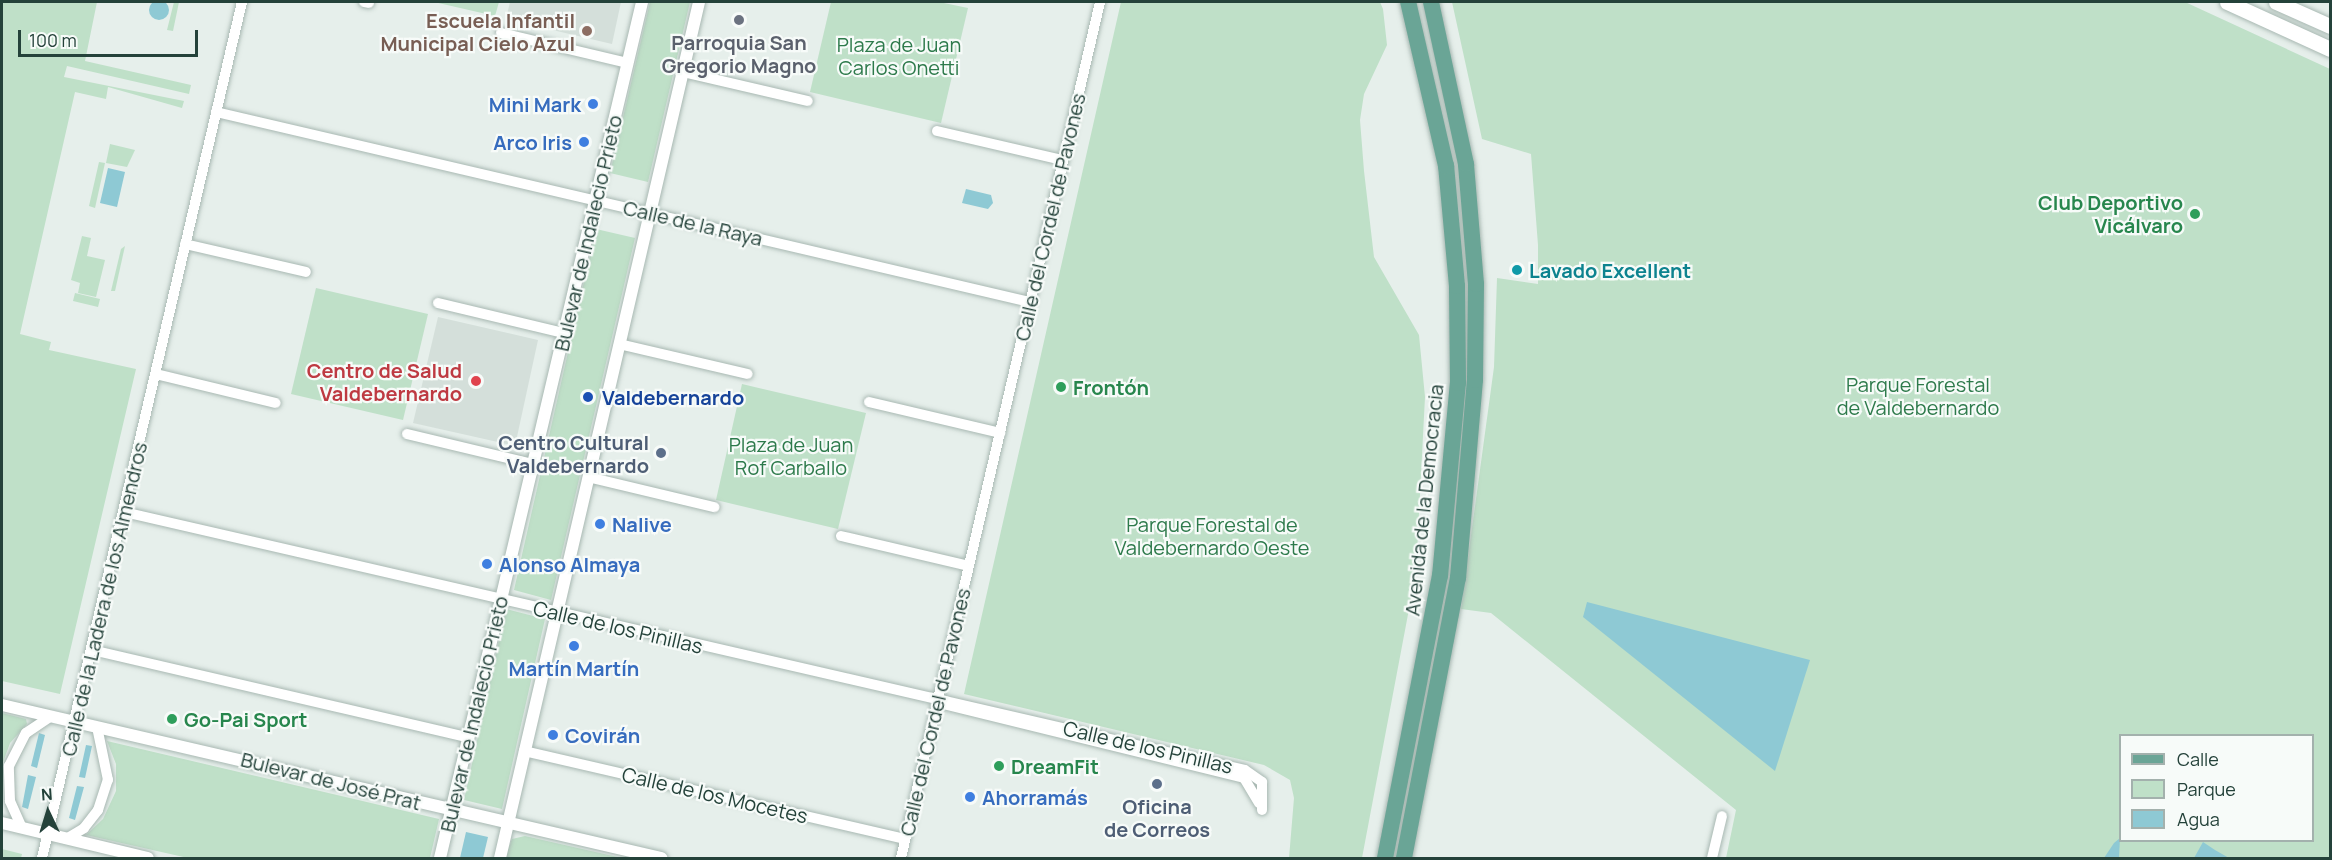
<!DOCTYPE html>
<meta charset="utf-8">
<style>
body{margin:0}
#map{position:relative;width:2332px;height:860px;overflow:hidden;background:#e6efeb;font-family:Manrope,sans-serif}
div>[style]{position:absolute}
.built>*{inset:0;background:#d4dfda}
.green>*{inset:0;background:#bfe0c8}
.water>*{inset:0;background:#8ec9d4}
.round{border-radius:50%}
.roads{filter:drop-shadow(0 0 2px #a8b8b2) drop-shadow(0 0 2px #a8b8b2)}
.minor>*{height:10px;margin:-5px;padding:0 5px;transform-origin:5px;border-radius:5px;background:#fff}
.tertiary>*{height:12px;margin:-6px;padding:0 6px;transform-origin:6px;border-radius:6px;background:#fff}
.secondary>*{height:15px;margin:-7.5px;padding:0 7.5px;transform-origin:7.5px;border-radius:7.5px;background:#fff}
.primary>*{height:16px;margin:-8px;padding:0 8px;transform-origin:8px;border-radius:8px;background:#6aa596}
.dots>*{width:16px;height:16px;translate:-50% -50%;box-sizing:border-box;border:3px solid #f7fbf9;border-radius:50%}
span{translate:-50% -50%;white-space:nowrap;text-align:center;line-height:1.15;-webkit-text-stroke:4.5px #f7fbf9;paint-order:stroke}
.education-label{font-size:20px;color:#785e54;font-weight:700}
.right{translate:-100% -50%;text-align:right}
.worship-label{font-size:20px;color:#5b616d;font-weight:700}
.park-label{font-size:20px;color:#2d7a4b}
.shop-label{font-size:20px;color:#366cbe;font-weight:700}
.left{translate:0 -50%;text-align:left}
.leisure-label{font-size:20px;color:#27864d;font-weight:700}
.street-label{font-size:20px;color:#24423a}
.culture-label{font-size:20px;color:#0d838f;font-weight:700}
.health-label{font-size:20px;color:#be3a42;font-weight:700}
.transit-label{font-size:20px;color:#164399;font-weight:700}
.service-label{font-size:20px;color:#4e5e75;font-weight:700}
.frame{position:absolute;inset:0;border:3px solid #24423a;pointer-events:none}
.legend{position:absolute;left:2119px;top:734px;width:195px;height:108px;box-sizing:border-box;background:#f7fbf9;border:2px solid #a3b1ad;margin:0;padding:8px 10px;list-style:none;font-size:18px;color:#24423a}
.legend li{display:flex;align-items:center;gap:12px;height:30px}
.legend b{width:30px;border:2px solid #a3b1ad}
.north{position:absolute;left:18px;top:782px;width:60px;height:60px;-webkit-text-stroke:4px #f7fbf9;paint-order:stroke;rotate:356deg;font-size:16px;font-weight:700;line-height:24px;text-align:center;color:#24423a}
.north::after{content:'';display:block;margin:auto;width:21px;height:27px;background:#24423a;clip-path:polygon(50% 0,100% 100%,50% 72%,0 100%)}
.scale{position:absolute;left:18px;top:30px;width:180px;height:27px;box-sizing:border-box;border:3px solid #24423a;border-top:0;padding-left:8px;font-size:18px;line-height:21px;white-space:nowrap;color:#24423a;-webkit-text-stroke:4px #f7fbf9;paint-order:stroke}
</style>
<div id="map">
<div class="built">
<i style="clip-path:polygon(510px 2px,621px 2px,612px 44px,506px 19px)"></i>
<i style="clip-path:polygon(438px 317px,538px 340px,515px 446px,413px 423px)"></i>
</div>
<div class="green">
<i style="clip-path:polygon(2px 2px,97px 2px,85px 61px,191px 85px,189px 94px,67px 66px,64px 77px,184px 101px,182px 108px,108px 87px,106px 99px,75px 92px,20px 334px,51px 342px,49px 350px,136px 369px,60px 694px,2px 681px)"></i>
<i style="clip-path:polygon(174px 2px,179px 2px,173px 31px,167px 30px)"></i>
<i style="clip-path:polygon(434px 2px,499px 2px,495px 16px)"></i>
<i style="clip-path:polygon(650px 2px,690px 2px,648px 182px,610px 173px)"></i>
<i style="clip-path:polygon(831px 2px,939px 2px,968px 8px,941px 123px,810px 92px)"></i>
<i style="clip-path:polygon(1121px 2px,1380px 2px,1383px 9px,1387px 45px,1364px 94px,1360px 120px,1364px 171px,1374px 257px,1419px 335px,1425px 397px,1416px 572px,1362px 858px,1289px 858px,1294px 798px,1290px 780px,1264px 765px,964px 694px)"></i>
<i style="clip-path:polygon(evenodd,1452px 2px,2185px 2px,2330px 69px,2330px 858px,1726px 858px,1736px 810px,1491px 613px,1461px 609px,1494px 367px,1497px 278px,1538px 284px,1538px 245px,1531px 154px,1482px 139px,1452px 2px,2120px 736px,2312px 736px,2312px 840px,2120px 840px,2120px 736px)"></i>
<i style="clip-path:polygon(110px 144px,135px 150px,127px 167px,106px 163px)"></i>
<i style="clip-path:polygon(99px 162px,105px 163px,95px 208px,89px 206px)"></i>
<i style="clip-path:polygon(596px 229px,635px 238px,551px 600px,514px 590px)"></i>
<i style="clip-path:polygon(82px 236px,91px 238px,87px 256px,105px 260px,96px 297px,78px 293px,80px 283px,71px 280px)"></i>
<i style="clip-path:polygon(125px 246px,115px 291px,111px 291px,121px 249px)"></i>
<i style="clip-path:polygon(316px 288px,428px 314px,403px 420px,291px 394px)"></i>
<i style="clip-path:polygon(75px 293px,100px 299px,98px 307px,73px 301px)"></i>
<i style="clip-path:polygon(742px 384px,866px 413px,838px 529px,716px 500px)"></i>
<i style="clip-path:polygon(506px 609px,545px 619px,502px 809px,464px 800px)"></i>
<i style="clip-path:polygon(2px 713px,26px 719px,27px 724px,10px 743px,2px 765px)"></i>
<i style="clip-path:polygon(107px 741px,439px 819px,430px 858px,188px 858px,86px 835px,103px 819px,116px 791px,116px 764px)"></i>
<i style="clip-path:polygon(525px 836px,622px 858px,505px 858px,512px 839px)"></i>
<i style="clip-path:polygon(2px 849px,22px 854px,21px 858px,2px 858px)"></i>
</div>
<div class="water">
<i class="round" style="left:149px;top:0;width:20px;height:20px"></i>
<i style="clip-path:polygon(108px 168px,125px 172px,117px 207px,100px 203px)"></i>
<i style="clip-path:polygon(966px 189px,991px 195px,993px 203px,988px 209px,962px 203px)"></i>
<i style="clip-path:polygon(1587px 602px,1810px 660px,1775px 771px,1583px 617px)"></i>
<i style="clip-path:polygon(39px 733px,45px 735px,37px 768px,31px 766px)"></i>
<i style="clip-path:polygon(86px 745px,92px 746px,85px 778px,79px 777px)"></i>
<i style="clip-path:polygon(28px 775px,36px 777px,28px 809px,22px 807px)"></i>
<i style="clip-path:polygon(77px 786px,84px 787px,75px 820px,69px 818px)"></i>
<i style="clip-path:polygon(466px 832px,488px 837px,483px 858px,460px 858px)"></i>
<i style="clip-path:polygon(2120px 838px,2119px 858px,2104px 858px,2114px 843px)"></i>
<i style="clip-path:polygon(2203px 842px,2215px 850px,2229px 858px,2194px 858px)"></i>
</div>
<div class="roads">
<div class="minor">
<i style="left:364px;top:2px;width:5px;rotate:11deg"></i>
<i style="left:501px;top:33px;width:130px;rotate:13.3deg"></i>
<i style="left:683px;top:72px;width:128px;rotate:13.1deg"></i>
<i style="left:216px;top:112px;width:836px;rotate:13.14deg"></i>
<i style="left:937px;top:131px;width:129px;rotate:13deg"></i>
<i style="left:185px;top:244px;width:124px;rotate:13deg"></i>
<i style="left:438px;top:303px;width:130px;rotate:13.4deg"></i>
<i style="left:619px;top:344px;width:132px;rotate:13.1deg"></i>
<i style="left:156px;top:374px;width:123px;rotate:13.6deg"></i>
<i style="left:869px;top:402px;width:135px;rotate:13.3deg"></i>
<i style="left:407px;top:434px;width:130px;rotate:13.4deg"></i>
<i style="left:588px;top:477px;width:130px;rotate:13.4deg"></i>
<i style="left:124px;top:512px;width:1150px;rotate:12.96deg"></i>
<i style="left:1245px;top:770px;width:21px;rotate:35deg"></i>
<i style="left:1262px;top:782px;width:28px;rotate:90deg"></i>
<i style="left:841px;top:536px;width:131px;rotate:13.2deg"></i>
<i style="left:92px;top:650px;width:387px;rotate:13.1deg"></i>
<i style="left:943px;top:704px;width:310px;rotate:13.8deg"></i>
<i style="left:1244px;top:778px;width:29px;rotate:59deg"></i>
<i style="left:524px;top:751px;width:391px;rotate:13deg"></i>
<i style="left:22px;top:828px;width:30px;rotate:-114deg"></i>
<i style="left:10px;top:801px;width:35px;rotate:-92deg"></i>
<i style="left:9px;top:766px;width:37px;rotate:-63deg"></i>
<i style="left:26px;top:733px;width:29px;rotate:-34deg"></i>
<i style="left:66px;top:839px;width:21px;rotate:-31deg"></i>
<i style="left:84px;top:828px;width:23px;rotate:-52deg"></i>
<i style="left:98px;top:810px;width:32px;rotate:-72deg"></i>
<i style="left:108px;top:780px;width:54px;rotate:-101.7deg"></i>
<i style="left:42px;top:858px;width:879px;rotate:-76.85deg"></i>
<i style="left:901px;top:858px;width:879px;rotate:-76.91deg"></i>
<i style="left:1712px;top:858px;width:43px;rotate:-76.6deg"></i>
</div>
<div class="tertiary">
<i style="left:2px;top:705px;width:677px;rotate:13.07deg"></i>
<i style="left:2px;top:823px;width:150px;rotate:13.5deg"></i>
<i style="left:440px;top:858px;width:880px;rotate:-76.72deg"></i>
<i style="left:500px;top:858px;width:879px;rotate:-76.91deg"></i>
</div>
<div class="secondary">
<i style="left:2227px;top:2px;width:113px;rotate:24.5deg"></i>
<i style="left:2276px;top:2px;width:59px;rotate:24deg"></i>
</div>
<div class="primary">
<i style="left:1385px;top:858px;width:287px;rotate:-79deg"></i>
<i style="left:1440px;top:576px;width:194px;rotate:-84.7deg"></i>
<i style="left:1458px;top:383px;width:97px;rotate:-90.6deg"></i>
<i style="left:1457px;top:286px;width:121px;rotate:-95.2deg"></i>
<i style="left:1446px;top:166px;width:168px;rotate:-103deg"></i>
<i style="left:1404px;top:858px;width:285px;rotate:-79.1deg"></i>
<i style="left:1458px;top:578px;width:199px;rotate:-85.1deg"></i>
<i style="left:1475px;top:380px;width:96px;rotate:-89.4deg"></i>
<i style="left:1476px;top:284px;width:120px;rotate:-94.8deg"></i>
<i style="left:1466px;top:164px;width:166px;rotate:-102.2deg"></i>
</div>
</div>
<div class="dots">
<i style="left:739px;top:20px;background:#6b7280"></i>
<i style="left:587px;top:31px;background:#8d6e63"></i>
<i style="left:593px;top:104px;background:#3f7fe0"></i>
<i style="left:584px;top:142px;background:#3f7fe0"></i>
<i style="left:2195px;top:214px;background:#2e9e5b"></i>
<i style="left:1517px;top:270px;background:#0f9aa8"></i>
<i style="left:476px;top:381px;background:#e0444e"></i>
<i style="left:1061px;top:387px;background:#2e9e5b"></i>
<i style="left:588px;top:397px;background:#1a4fb4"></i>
<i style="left:661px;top:453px;background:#5c6f8a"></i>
<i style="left:600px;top:524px;background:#3f7fe0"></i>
<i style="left:487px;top:564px;background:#3f7fe0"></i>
<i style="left:574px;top:646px;background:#3f7fe0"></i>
<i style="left:172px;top:719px;background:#2e9e5b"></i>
<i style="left:553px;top:735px;background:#3f7fe0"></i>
<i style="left:999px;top:766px;background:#2e9e5b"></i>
<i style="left:1157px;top:784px;background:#5c6f8a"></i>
<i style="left:970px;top:797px;background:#3f7fe0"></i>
</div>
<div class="education-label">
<span class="right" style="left:575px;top:32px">Escuela Infantil<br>Municipal Cielo Azul</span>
</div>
<div class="worship-label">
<span style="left:739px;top:54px">Parroquia San<br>Gregorio Magno</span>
</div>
<div class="park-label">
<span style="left:899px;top:56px">Plaza de Juan<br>Carlos Onetti</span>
<span style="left:1918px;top:396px">Parque Forestal<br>de Valdebernardo</span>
<span style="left:791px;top:456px">Plaza de Juan<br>Rof Carballo</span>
<span style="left:1212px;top:536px">Parque Forestal de<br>Valdebernardo Oeste</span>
</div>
<div class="shop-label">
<span class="right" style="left:581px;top:104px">Mini Mark</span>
<span class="right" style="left:572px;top:142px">Arco Iris</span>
<span class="left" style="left:612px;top:524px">Nalive</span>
<span class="left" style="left:499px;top:564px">Alonso Almaya</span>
<span style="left:574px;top:668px">Martín Martín</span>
<span class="left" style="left:565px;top:735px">Covirán</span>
<span class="left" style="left:982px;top:797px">Ahorramás</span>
</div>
<div class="leisure-label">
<span class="right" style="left:2183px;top:214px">Club Deportivo<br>Vicálvaro</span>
<span class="left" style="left:1073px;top:387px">Frontón</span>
<span class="left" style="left:184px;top:719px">Go-Pai Sport</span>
<span class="left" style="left:1011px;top:766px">DreamFit</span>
</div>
<div class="street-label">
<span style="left:1050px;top:217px;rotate:-77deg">Calle del Cordel de Pavones</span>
<span style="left:693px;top:223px;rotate:13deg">Calle de la Raya</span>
<span style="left:588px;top:233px;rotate:-77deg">Bulevar de Indalecio Prieto</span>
<span style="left:1424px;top:500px;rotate:-84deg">Avenida de la Democracia</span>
<span style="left:104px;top:599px;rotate:-77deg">Calle de la Ladera de los Almendros</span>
<span style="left:618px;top:627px;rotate:13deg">Calle de los Pinillas</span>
<span style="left:935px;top:712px;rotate:-77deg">Calle del Cordel de Pavones</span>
<span style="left:474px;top:714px;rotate:-77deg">Bulevar de Indalecio Prieto</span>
<span style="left:1148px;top:747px;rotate:13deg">Calle de los Pinillas</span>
<span style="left:331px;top:781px;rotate:14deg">Bulevar de José Prat</span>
<span style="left:715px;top:795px;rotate:13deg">Calle de los Mocetes</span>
</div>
<div class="culture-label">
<span class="left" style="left:1529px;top:270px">Lavado Excellent</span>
</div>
<div class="health-label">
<span class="right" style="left:462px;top:382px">Centro de Salud<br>Valdebernardo</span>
</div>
<div class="transit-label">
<span class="left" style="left:602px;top:397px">Valdebernardo</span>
</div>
<div class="service-label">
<span class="right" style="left:649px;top:454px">Centro Cultural<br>Valdebernardo</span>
<span style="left:1157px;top:818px">Oficina<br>de Correos</span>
</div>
<div class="frame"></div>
<ul class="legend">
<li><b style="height:8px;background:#6aa596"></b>Calle</li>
<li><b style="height:16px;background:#bfe0c8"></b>Parque</li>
<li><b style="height:16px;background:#8ec9d4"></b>Agua</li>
</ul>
<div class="north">N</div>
<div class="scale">100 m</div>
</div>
